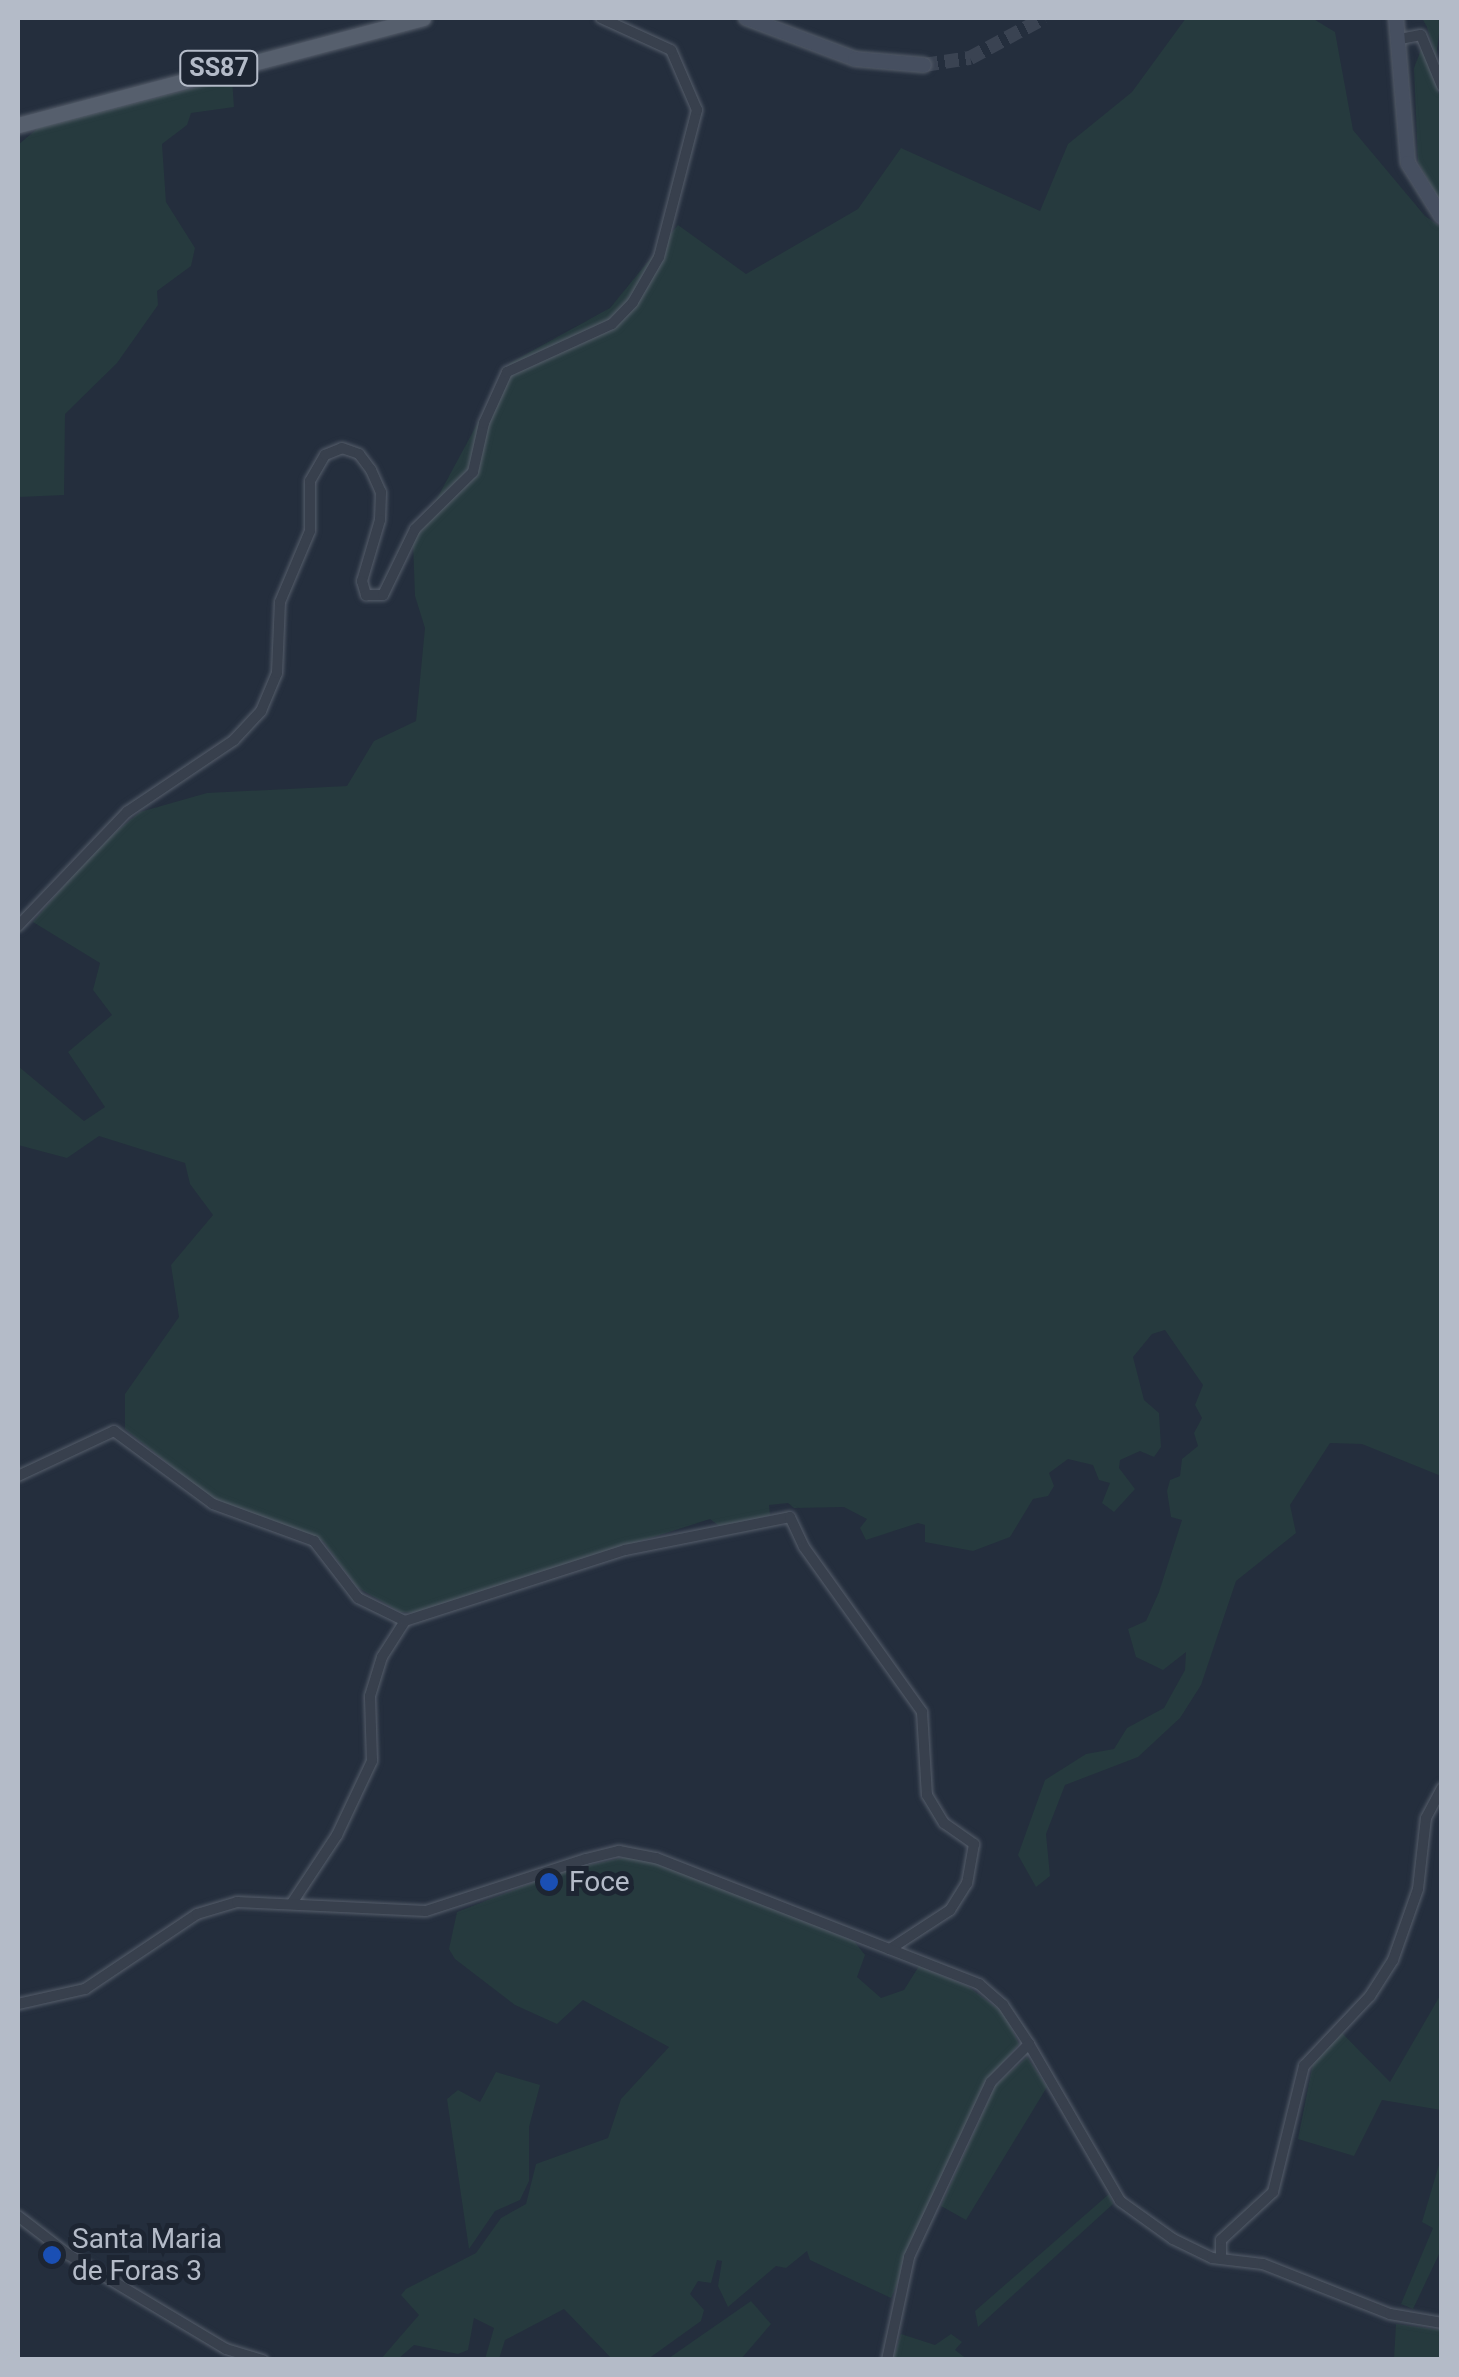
<!DOCTYPE html>
<style>
body{margin:0}
#map{position:relative;width:1459px;height:2377px;overflow:hidden;background:#242e3d;font-family:Roboto,sans-serif}
div>[style]{position:absolute}
.green>*{inset:0;background:#263a3e}
.secondary-tunnel>*{height:14px;margin-top:-7px;transform-origin:0;background:repeating-linear-gradient(90deg,#3a4352 0 14px,transparent 0 21px)}
.roads{filter:drop-shadow(0 0 2px #565e6b) drop-shadow(0 0 2px #565e6b)}
.minor>*{height:10px;margin:-5px;padding:0 5px;transform-origin:5px;border-radius:5px;background:#38404d}
.secondary>*{height:14px;margin:-7px;padding:0 7px;transform-origin:7px;border-radius:7px;background:#464f60}
.primary>*{height:15px;margin:-7.5px;padding:0 7.5px;transform-origin:7.5px;border-radius:7.5px;background:#565f6d}
.dots>*{width:28px;height:28px;translate:-50% -50%;box-sizing:border-box;border:5px solid #1d2532;border-radius:50%}
span{translate:-50% -50%;white-space:nowrap;text-align:center;line-height:1.15;-webkit-text-stroke:10px #1d2532;paint-order:stroke}
.shield-label span{padding:2px 8px;background:#1d2532;border:2px solid;border-radius:8px;-webkit-text-stroke-width:0}
.shield-label{font-size:25px;color:#b4bbc8;font-weight:700}
.poi-label{font-size:28px;color:#b4bbc8}
.left{translate:0 -50%;text-align:left}
.frame{position:absolute;inset:0;border:20px solid #b4bbc8;pointer-events:none}
</style>
<div id="map">
<div class="green">
<i style="clip-path:polygon(1186px 18px,1312px 18px,1335px 32px,1353px 130px,1425px 216px,1441px 227px,1441px 1476px,1362px 1444px,1330px 1443px,1290px 1505px,1296px 1533px,1236px 1581px,1201px 1685px,1180px 1718px,1138px 1757px,1065px 1785px,1046px 1834px,1050px 1876px,1036px 1887px,1018px 1855px,1045px 1780px,1086px 1754px,1114px 1749px,1127px 1728px,1164px 1708px,1185px 1670px,1186px 1652px,1163px 1670px,1136px 1657px,1128px 1629px,1146px 1621px,1159px 1592px,1182px 1520px,1171px 1517px,1167px 1491px,1170px 1480px,1180px 1476px,1182px 1459px,1198px 1446px,1194px 1433px,1202px 1418px,1195px 1405px,1203px 1385px,1165px 1330px,1152px 1334px,1133px 1357px,1144px 1400px,1159px 1413px,1161px 1447px,1154px 1457px,1140px 1451px,1120px 1460px,1119px 1468px,1135px 1489px,1114px 1512px,1102px 1503px,1110px 1483px,1099px 1480px,1093px 1465px,1068px 1459px,1049px 1473px,1054px 1486px,1048px 1496px,1033px 1499px,1010px 1537px,973px 1551px,925px 1542px,925px 1525px,918px 1523px,866px 1540px,860px 1528px,867px 1519px,844px 1507px,794px 1508px,788px 1503px,769px 1505px,770px 1515px,747px 1522px,723px 1529px,710px 1519px,416px 1613px,400px 1612px,357px 1587px,323px 1541px,215px 1501px,125px 1429px,125px 1394px,179px 1317px,171px 1265px,213px 1215px,190px 1184px,185px 1163px,99px 1136px,67px 1158px,18px 1145px,18px 1066px,84px 1121px,105px 1107px,68px 1052px,112px 1015px,93px 990px,100px 963px,33px 922px,95px 849px,140px 812px,207px 793px,347px 786px,374px 741px,416px 721px,425px 628px,415px 596px,413px 543px,510px 363px,610px 308px,678px 225px,746px 274px,858px 209px,901px 148px,1040px 211px,1068px 144px,1132px 92px)"></i>
<i style="clip-path:polygon(1422px 18px,1441px 18px,1436px 57px,1427px 27px)"></i>
<i style="clip-path:polygon(1422px 47px,1441px 100px,1441px 203px,1418px 162px,1414px 68px)"></i>
<i style="clip-path:polygon(232px 78px,234px 107px,191px 113px,187px 125px,162px 144px,166px 202px,195px 248px,191px 266px,157px 291px,158px 305px,117px 363px,65px 414px,64px 495px,18px 497px,18px 145px,38px 128px)"></i>
<i style="clip-path:polygon(627px 1857px,653px 1861px,854px 1941px,865px 1955px,857px 1977px,881px 1998px,904px 1990px,919px 1966px,967px 1986px,1004px 2013px,1019px 2044px,986px 2083px,891px 2298px,810px 2260px,807px 2251px,786px 2268px,776px 2266px,728px 2307px,718px 2286px,722px 2261px,717px 2260px,711px 2283px,698px 2281px,690px 2294px,704px 2310px,701px 2321px,648px 2359px,612px 2359px,564px 2309px,505px 2340px,499px 2359px,485px 2359px,494px 2328px,474px 2318px,468px 2350px,458px 2354px,414px 2345px,398px 2359px,380px 2360px,419px 2315px,401px 2295px,406px 2289px,476px 2253px,501px 2218px,526px 2204px,536px 2164px,608px 2138px,621px 2099px,669px 2047px,583px 2000px,557px 2024px,515px 2005px,455px 1959px,449px 1949px,457px 1912px,565px 1870px)"></i>
<i style="clip-path:polygon(1441px 1994px,1441px 2110px,1382px 2100px,1354px 2156px,1298px 2139px,1314px 2058px,1342px 2033px,1390px 2082px)"></i>
<i style="clip-path:polygon(1027px 2057px,1047px 2087px,966px 2220px,941px 2206px,995px 2086px)"></i>
<i style="clip-path:polygon(496px 2072px,540px 2085px,529px 2127px,529px 2181px,520px 2200px,495px 2211px,469px 2249px,447px 2099px,458px 2090px,480px 2102px)"></i>
<i style="clip-path:polygon(1441px 2158px,1441px 2250px,1413px 2309px,1401px 2304px,1433px 2228px,1422px 2222px)"></i>
<i style="clip-path:polygon(1109px 2194px,1113px 2204px,978px 2327px,975px 2311px)"></i>
<i style="clip-path:polygon(751px 2301px,771px 2324px,741px 2359px,669px 2358px)"></i>
<i style="clip-path:polygon(1396px 2324px,1441px 2330px,1441px 2359px,1394px 2359px)"></i>
<i style="clip-path:polygon(901px 2334px,935px 2345px,951px 2334px,962px 2342px,955px 2350px,967px 2359px,893px 2359px)"></i>
</div>
<div class="secondary-tunnel">
<i style="left:924px;top:65px;width:47px;rotate:-8.7deg"></i>
<i style="left:970px;top:58px;width:84px;rotate:-28.4deg"></i>
</div>
<div class="roads">
<div class="minor">
<i style="left:1400px;top:39px;width:21px;rotate:-11deg"></i>
<i style="left:1421px;top:35px;width:55px;rotate:67.6deg"></i>
<i style="left:18px;top:926px;width:158px;rotate:-46.3deg"></i>
<i style="left:127px;top:812px;width:129px;rotate:-33.9deg"></i>
<i style="left:234px;top:740px;width:40px;rotate:-47deg"></i>
<i style="left:261px;top:711px;width:41px;rotate:-67.2deg"></i>
<i style="left:277px;top:673px;width:71px;rotate:-87.6deg"></i>
<i style="left:280px;top:602px;width:77px;rotate:-67.1deg"></i>
<i style="left:310px;top:531px;width:50px;rotate:-90deg"></i>
<i style="left:310px;top:481px;width:30px;rotate:-60deg"></i>
<i style="left:325px;top:455px;width:18px;rotate:-22deg"></i>
<i style="left:342px;top:448px;width:18px;rotate:19deg"></i>
<i style="left:359px;top:454px;width:20px;rotate:53deg"></i>
<i style="left:371px;top:470px;width:24px;rotate:66deg"></i>
<i style="left:381px;top:492px;width:28px;rotate:92deg"></i>
<i style="left:380px;top:520px;width:64px;rotate:106.4deg"></i>
<i style="left:362px;top:581px;width:15px;rotate:74deg"></i>
<i style="left:366px;top:595px;width:17px"></i>
<i style="left:383px;top:595px;width:73px;rotate:-64.1deg"></i>
<i style="left:415px;top:529px;width:81px;rotate:-44.5deg"></i>
<i style="left:473px;top:472px;width:50px;rotate:-77.3deg"></i>
<i style="left:484px;top:423px;width:56px;rotate:-65.7deg"></i>
<i style="left:507px;top:372px;width:115px;rotate:-24.6deg"></i>
<i style="left:612px;top:324px;width:30px;rotate:-46deg"></i>
<i style="left:633px;top:302px;width:52px;rotate:-60deg"></i>
<i style="left:659px;top:257px;width:152px;rotate:-75.5deg"></i>
<i style="left:697px;top:110px;width:65px;rotate:-113.4deg"></i>
<i style="left:671px;top:50px;width:77px;rotate:-155.4deg"></i>
<i style="left:18px;top:1476px;width:106px;rotate:-25.1deg"></i>
<i style="left:114px;top:1431px;width:123px;rotate:36.4deg"></i>
<i style="left:213px;top:1504px;width:108px;rotate:20.1deg"></i>
<i style="left:314px;top:1541px;width:72px;rotate:52.3deg"></i>
<i style="left:358px;top:1598px;width:52px;rotate:26.1deg"></i>
<i style="left:292px;top:1903px;width:82px;rotate:-56.5deg"></i>
<i style="left:337px;top:1835px;width:82px;rotate:-64.7deg"></i>
<i style="left:372px;top:1761px;width:65px;rotate:-91.8deg"></i>
<i style="left:370px;top:1696px;width:41px;rotate:-72.9deg"></i>
<i style="left:382px;top:1657px;width:43px;rotate:-57.4deg"></i>
<i style="left:405px;top:1621px;width:231px;rotate:-17.9deg"></i>
<i style="left:625px;top:1550px;width:168px;rotate:-11.3deg"></i>
<i style="left:790px;top:1517px;width:33px;rotate:65deg"></i>
<i style="left:804px;top:1547px;width:203px;rotate:54.4deg"></i>
<i style="left:922px;top:1712px;width:83px;rotate:86.6deg"></i>
<i style="left:927px;top:1795px;width:33px;rotate:59deg"></i>
<i style="left:944px;top:1823px;width:37px;rotate:35deg"></i>
<i style="left:974px;top:1844px;width:40px;rotate:100deg"></i>
<i style="left:967px;top:1883px;width:32px;rotate:122deg"></i>
<i style="left:950px;top:1910px;width:72px;rotate:147deg"></i>
<i style="left:18px;top:2004px;width:69px;rotate:-12.6deg"></i>
<i style="left:85px;top:1989px;width:135px;rotate:-33.8deg"></i>
<i style="left:197px;top:1914px;width:42px;rotate:-16.7deg"></i>
<i style="left:237px;top:1902px;width:189px;rotate:2.7deg"></i>
<i style="left:426px;top:1911px;width:168px;rotate:-18deg"></i>
<i style="left:586px;top:1859px;width:34px;rotate:-14deg"></i>
<i style="left:619px;top:1851px;width:38px;rotate:11deg"></i>
<i style="left:656px;top:1858px;width:347px;rotate:21.3deg"></i>
<i style="left:979px;top:1984px;width:32px;rotate:41deg"></i>
<i style="left:1003px;top:2005px;width:47px;rotate:56.3deg"></i>
<i style="left:1029px;top:2044px;width:181px;rotate:59.9deg"></i>
<i style="left:1120px;top:2201px;width:65px;rotate:35.6deg"></i>
<i style="left:1173px;top:2239px;width:43px;rotate:26deg"></i>
<i style="left:1212px;top:2258px;width:51px;rotate:6.7deg"></i>
<i style="left:1263px;top:2264px;width:136px;rotate:21.5deg"></i>
<i style="left:1390px;top:2314px;width:53px;rotate:9.8deg"></i>
<i style="left:18px;top:2216px;width:64px;rotate:37.4deg"></i>
<i style="left:69px;top:2255px;width:183px;rotate:30.9deg"></i>
<i style="left:226px;top:2349px;width:39px;rotate:17deg"></i>
<i style="left:1221px;top:2258px;width:18px;rotate:-90deg"></i>
<i style="left:1221px;top:2240px;width:71px;rotate:-42.7deg"></i>
<i style="left:1273px;top:2192px;width:130px;rotate:-76.2deg"></i>
<i style="left:1304px;top:2066px;width:96px;rotate:-46.7deg"></i>
<i style="left:1370px;top:1996px;width:43px;rotate:-57.4deg"></i>
<i style="left:1393px;top:1960px;width:75px;rotate:-70.6deg"></i>
<i style="left:1418px;top:1889px;width:71px;rotate:-83.6deg"></i>
<i style="left:1426px;top:1818px;width:34px;rotate:-62deg"></i>
<i style="left:887px;top:2360px;width:105px;rotate:-77.9deg"></i>
<i style="left:909px;top:2257px;width:193px;rotate:-64.9deg"></i>
<i style="left:991px;top:2082px;width:54px;rotate:-45deg"></i>
</div>
<div class="secondary">
<i style="left:746px;top:18px;width:116px;rotate:20.6deg"></i>
<i style="left:855px;top:59px;width:69px;rotate:5deg"></i>
<i style="left:1396px;top:18px;width:145px;rotate:85.3deg"></i>
<i style="left:1408px;top:163px;width:64px;rotate:57.8deg"></i>
</div>
<div class="primary">
<i style="left:18px;top:125px;width:419px;rotate:-14.8deg"></i>
</div>
</div>
<div class="dots">
<i style="left:549px;top:1882px;background:#1a4fb4"></i>
<i style="left:52px;top:2255px;background:#1a4fb4"></i>
</div>
<div class="shield-label">
<span style="left:219px;top:68px">SS87</span>
</div>
<div class="poi-label">
<span class="left" style="left:569px;top:1882px">Foce</span>
<span class="left" style="left:72px;top:2255px">Santa Maria<br>de Foras 3</span>
</div>
<div class="frame"></div>
</div>
